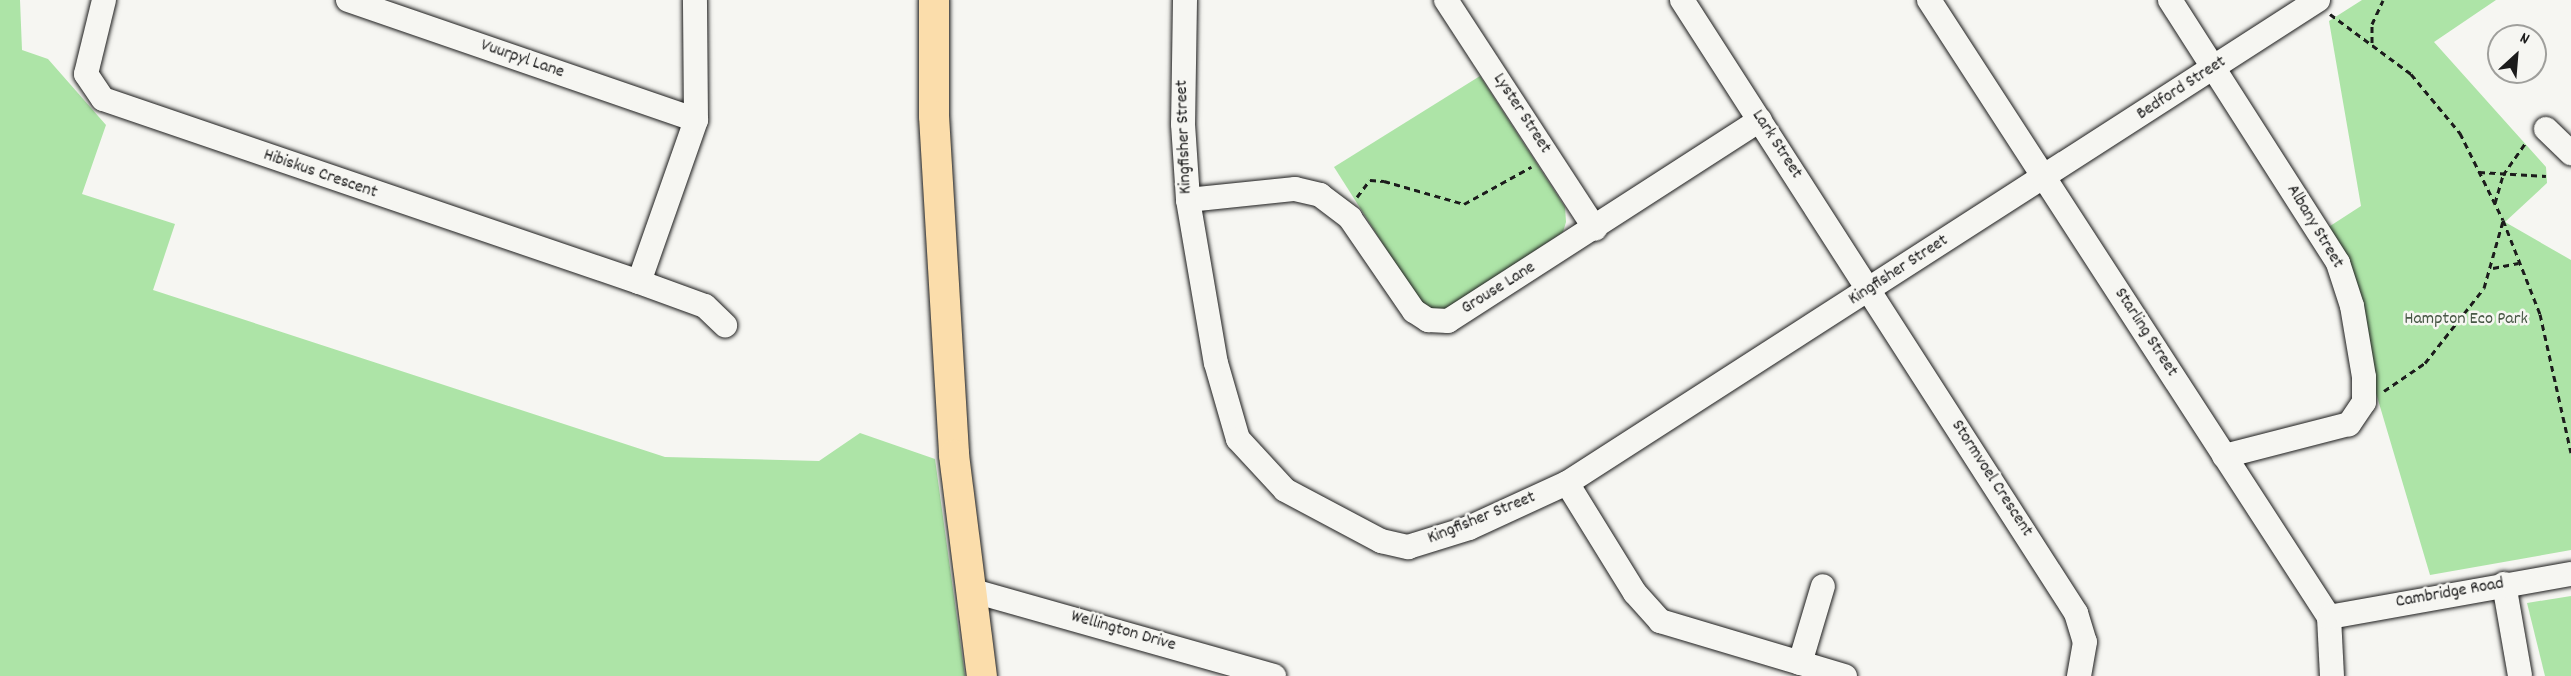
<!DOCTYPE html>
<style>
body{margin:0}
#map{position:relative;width:2571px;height:676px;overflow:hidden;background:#f6f6f2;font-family:Dekko,sans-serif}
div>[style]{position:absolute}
.green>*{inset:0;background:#ade4a7}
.path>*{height:3px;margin-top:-1.5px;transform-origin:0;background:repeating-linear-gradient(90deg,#1c1c1c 0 6px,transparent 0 10.5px)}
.roads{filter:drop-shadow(0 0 2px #1c1c1c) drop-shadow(0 0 2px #1c1c1c)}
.minor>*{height:24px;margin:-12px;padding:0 12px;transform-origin:12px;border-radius:12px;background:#f6f6f2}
.major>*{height:30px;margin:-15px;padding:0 15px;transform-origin:15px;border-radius:15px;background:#fbddab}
span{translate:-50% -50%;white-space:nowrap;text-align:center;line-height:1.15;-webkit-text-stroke:5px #f6f6f2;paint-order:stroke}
.street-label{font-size:18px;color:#1c1c1c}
.park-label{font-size:18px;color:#485846}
.north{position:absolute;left:2487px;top:24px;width:60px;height:60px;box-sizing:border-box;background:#f6f6f2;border:2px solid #9f9f9c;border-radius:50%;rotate:26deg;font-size:16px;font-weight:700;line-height:24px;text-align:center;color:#1c1c1c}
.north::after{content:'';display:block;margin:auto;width:21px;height:27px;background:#1c1c1c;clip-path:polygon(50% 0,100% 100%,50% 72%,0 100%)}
</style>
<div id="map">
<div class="green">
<i style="clip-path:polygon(0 0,20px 0,22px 50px,48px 59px,106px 125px,82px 194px,175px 224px,153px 290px,665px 457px,819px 461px,860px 433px,935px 459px,965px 676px,0 676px)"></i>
<i style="clip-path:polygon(2362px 0,2496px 0,2434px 42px,2546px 167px,2547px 183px,2505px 222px,2571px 260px,2571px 550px,2430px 575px,2327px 228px,2361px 206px,2329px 21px)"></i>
<i style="clip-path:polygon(1480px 76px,1565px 207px,1566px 222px,1563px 232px,1445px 310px,1433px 310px,1423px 307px,1334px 167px)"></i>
<i style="clip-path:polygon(2571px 596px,2571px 676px,2545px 676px,2527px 603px)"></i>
</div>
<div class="path">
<i style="left:2330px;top:14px;width:101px;rotate:36.5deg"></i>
<i style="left:2411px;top:74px;width:77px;rotate:50.3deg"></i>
<i style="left:2460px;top:133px;width:97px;rotate:63.7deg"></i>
<i style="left:2503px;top:220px;width:101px;rotate:68.5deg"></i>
<i style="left:2540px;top:314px;width:142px;rotate:77.4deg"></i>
<i style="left:2372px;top:43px;width:19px;rotate:-90deg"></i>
<i style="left:2372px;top:24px;width:26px;rotate:-65deg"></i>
<i style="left:2479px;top:172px;width:67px;rotate:3.4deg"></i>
<i style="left:1357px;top:197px;width:21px;rotate:-53deg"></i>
<i style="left:1370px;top:180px;width:14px;rotate:4deg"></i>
<i style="left:1384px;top:181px;width:83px;rotate:16deg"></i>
<i style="left:1464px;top:204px;width:77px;rotate:-28.9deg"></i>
<i style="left:2495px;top:203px;width:29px;rotate:-74deg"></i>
<i style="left:2503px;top:175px;width:38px;rotate:-55deg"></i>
<i style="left:2493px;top:268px;width:26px;rotate:-11deg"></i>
<i style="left:2384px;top:391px;width:50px;rotate:-34.3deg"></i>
<i style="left:2425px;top:363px;width:95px;rotate:-51.8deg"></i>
<i style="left:2484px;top:288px;width:70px;rotate:-74.2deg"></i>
</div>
<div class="roads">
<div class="minor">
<i style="left:104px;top:0;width:76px;rotate:103.7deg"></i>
<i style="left:86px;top:74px;width:30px;rotate:56deg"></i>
<i style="left:103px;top:99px;width:566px;rotate:18.85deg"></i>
<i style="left:639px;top:282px;width:172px;rotate:-70.6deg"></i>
<i style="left:696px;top:120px;width:120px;rotate:-90.5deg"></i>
<i style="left:348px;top:0;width:368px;rotate:19deg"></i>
<i style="left:1185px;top:0;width:124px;rotate:90.9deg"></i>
<i style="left:1183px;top:124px;width:76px;rotate:86.2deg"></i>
<i style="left:1188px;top:200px;width:165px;rotate:80.3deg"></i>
<i style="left:1216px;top:363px;width:79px;rotate:73.9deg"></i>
<i style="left:1238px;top:439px;width:69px;rotate:47.3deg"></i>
<i style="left:1285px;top:490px;width:109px;rotate:28deg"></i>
<i style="left:1381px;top:541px;width:28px;rotate:13deg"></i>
<i style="left:1408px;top:547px;width:64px;rotate:-17.3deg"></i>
<i style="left:1469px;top:528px;width:108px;rotate:-24.7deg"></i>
<i style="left:1567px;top:483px;width:893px;rotate:-32.75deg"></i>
<i style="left:1446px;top:0;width:273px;rotate:56.9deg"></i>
<i style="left:1682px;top:0;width:729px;rotate:57.27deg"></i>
<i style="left:2076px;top:613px;width:30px;rotate:73deg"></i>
<i style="left:2085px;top:642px;width:35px;rotate:100deg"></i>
<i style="left:1929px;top:0;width:735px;rotate:57.04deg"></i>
<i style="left:2329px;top:617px;width:59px;rotate:87.1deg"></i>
<i style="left:2170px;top:0;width:312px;rotate:57.4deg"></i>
<i style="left:2338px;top:263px;width:45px;rotate:72deg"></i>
<i style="left:2352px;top:306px;width:72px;rotate:80.4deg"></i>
<i style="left:2364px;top:377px;width:25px;rotate:90deg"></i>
<i style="left:2364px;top:402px;width:27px;rotate:124deg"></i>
<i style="left:2349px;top:424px;width:129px;rotate:165.6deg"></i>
<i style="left:2546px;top:129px;width:35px;rotate:44deg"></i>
<i style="left:1188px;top:200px;width:108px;rotate:-5.9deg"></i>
<i style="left:1295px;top:189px;width:26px;rotate:13deg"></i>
<i style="left:1320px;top:195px;width:38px;rotate:37deg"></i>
<i style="left:1350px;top:218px;width:113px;rotate:55.5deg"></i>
<i style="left:1414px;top:311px;width:17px;rotate:33deg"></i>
<i style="left:1428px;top:320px;width:20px;rotate:3deg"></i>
<i style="left:1448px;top:321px;width:371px;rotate:-32.8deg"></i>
<i style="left:639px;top:282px;width:70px;rotate:20deg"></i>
<i style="left:705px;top:306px;width:28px;rotate:44deg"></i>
<i style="left:1567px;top:483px;width:129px;rotate:58.3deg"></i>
<i style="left:1635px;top:593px;width:38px;rotate:48deg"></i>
<i style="left:1660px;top:621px;width:193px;rotate:16.6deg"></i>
<i style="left:2504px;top:584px;width:93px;rotate:80.1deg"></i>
<i style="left:970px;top:590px;width:316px;rotate:15.8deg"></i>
<i style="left:2329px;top:617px;width:246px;rotate:-10.1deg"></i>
<i style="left:1800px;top:663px;width:80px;rotate:-73.4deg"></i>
</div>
<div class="major">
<i style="left:934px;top:0;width:116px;rotate:90deg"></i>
<i style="left:934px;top:116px;width:340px;rotate:86.6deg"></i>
<i style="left:954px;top:455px;width:223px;rotate:82.8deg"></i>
</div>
</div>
<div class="street-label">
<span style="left:522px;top:60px;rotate:19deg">Vuurpyl Lane</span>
<span style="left:2182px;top:89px;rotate:-33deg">Bedford Street</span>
<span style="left:1521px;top:114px;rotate:57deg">Lyster Street</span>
<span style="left:1185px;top:137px;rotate:-92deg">Kingfisher Street</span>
<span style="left:1776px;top:145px;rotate:57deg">Lark Street</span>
<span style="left:320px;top:175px;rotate:19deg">Hibiskus Crescent</span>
<span style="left:2314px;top:227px;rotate:59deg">Albany Street</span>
<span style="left:1899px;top:271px;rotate:-33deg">Kingfisher Street</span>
<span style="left:1499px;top:289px;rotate:-32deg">Grouse Lane</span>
<span style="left:2145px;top:333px;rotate:57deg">Starling Street</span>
<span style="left:1991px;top:479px;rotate:57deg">Stormvoel Crescent</span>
<span style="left:1482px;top:519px;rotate:-22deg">Kingfisher Street</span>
<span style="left:2450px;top:594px;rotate:-10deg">Cambridge Road</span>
<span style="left:1123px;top:632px;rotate:16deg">Wellington Drive</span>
</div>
<div class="park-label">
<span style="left:2466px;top:320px">Hampton Eco Park</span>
</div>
<div class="north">N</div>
</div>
